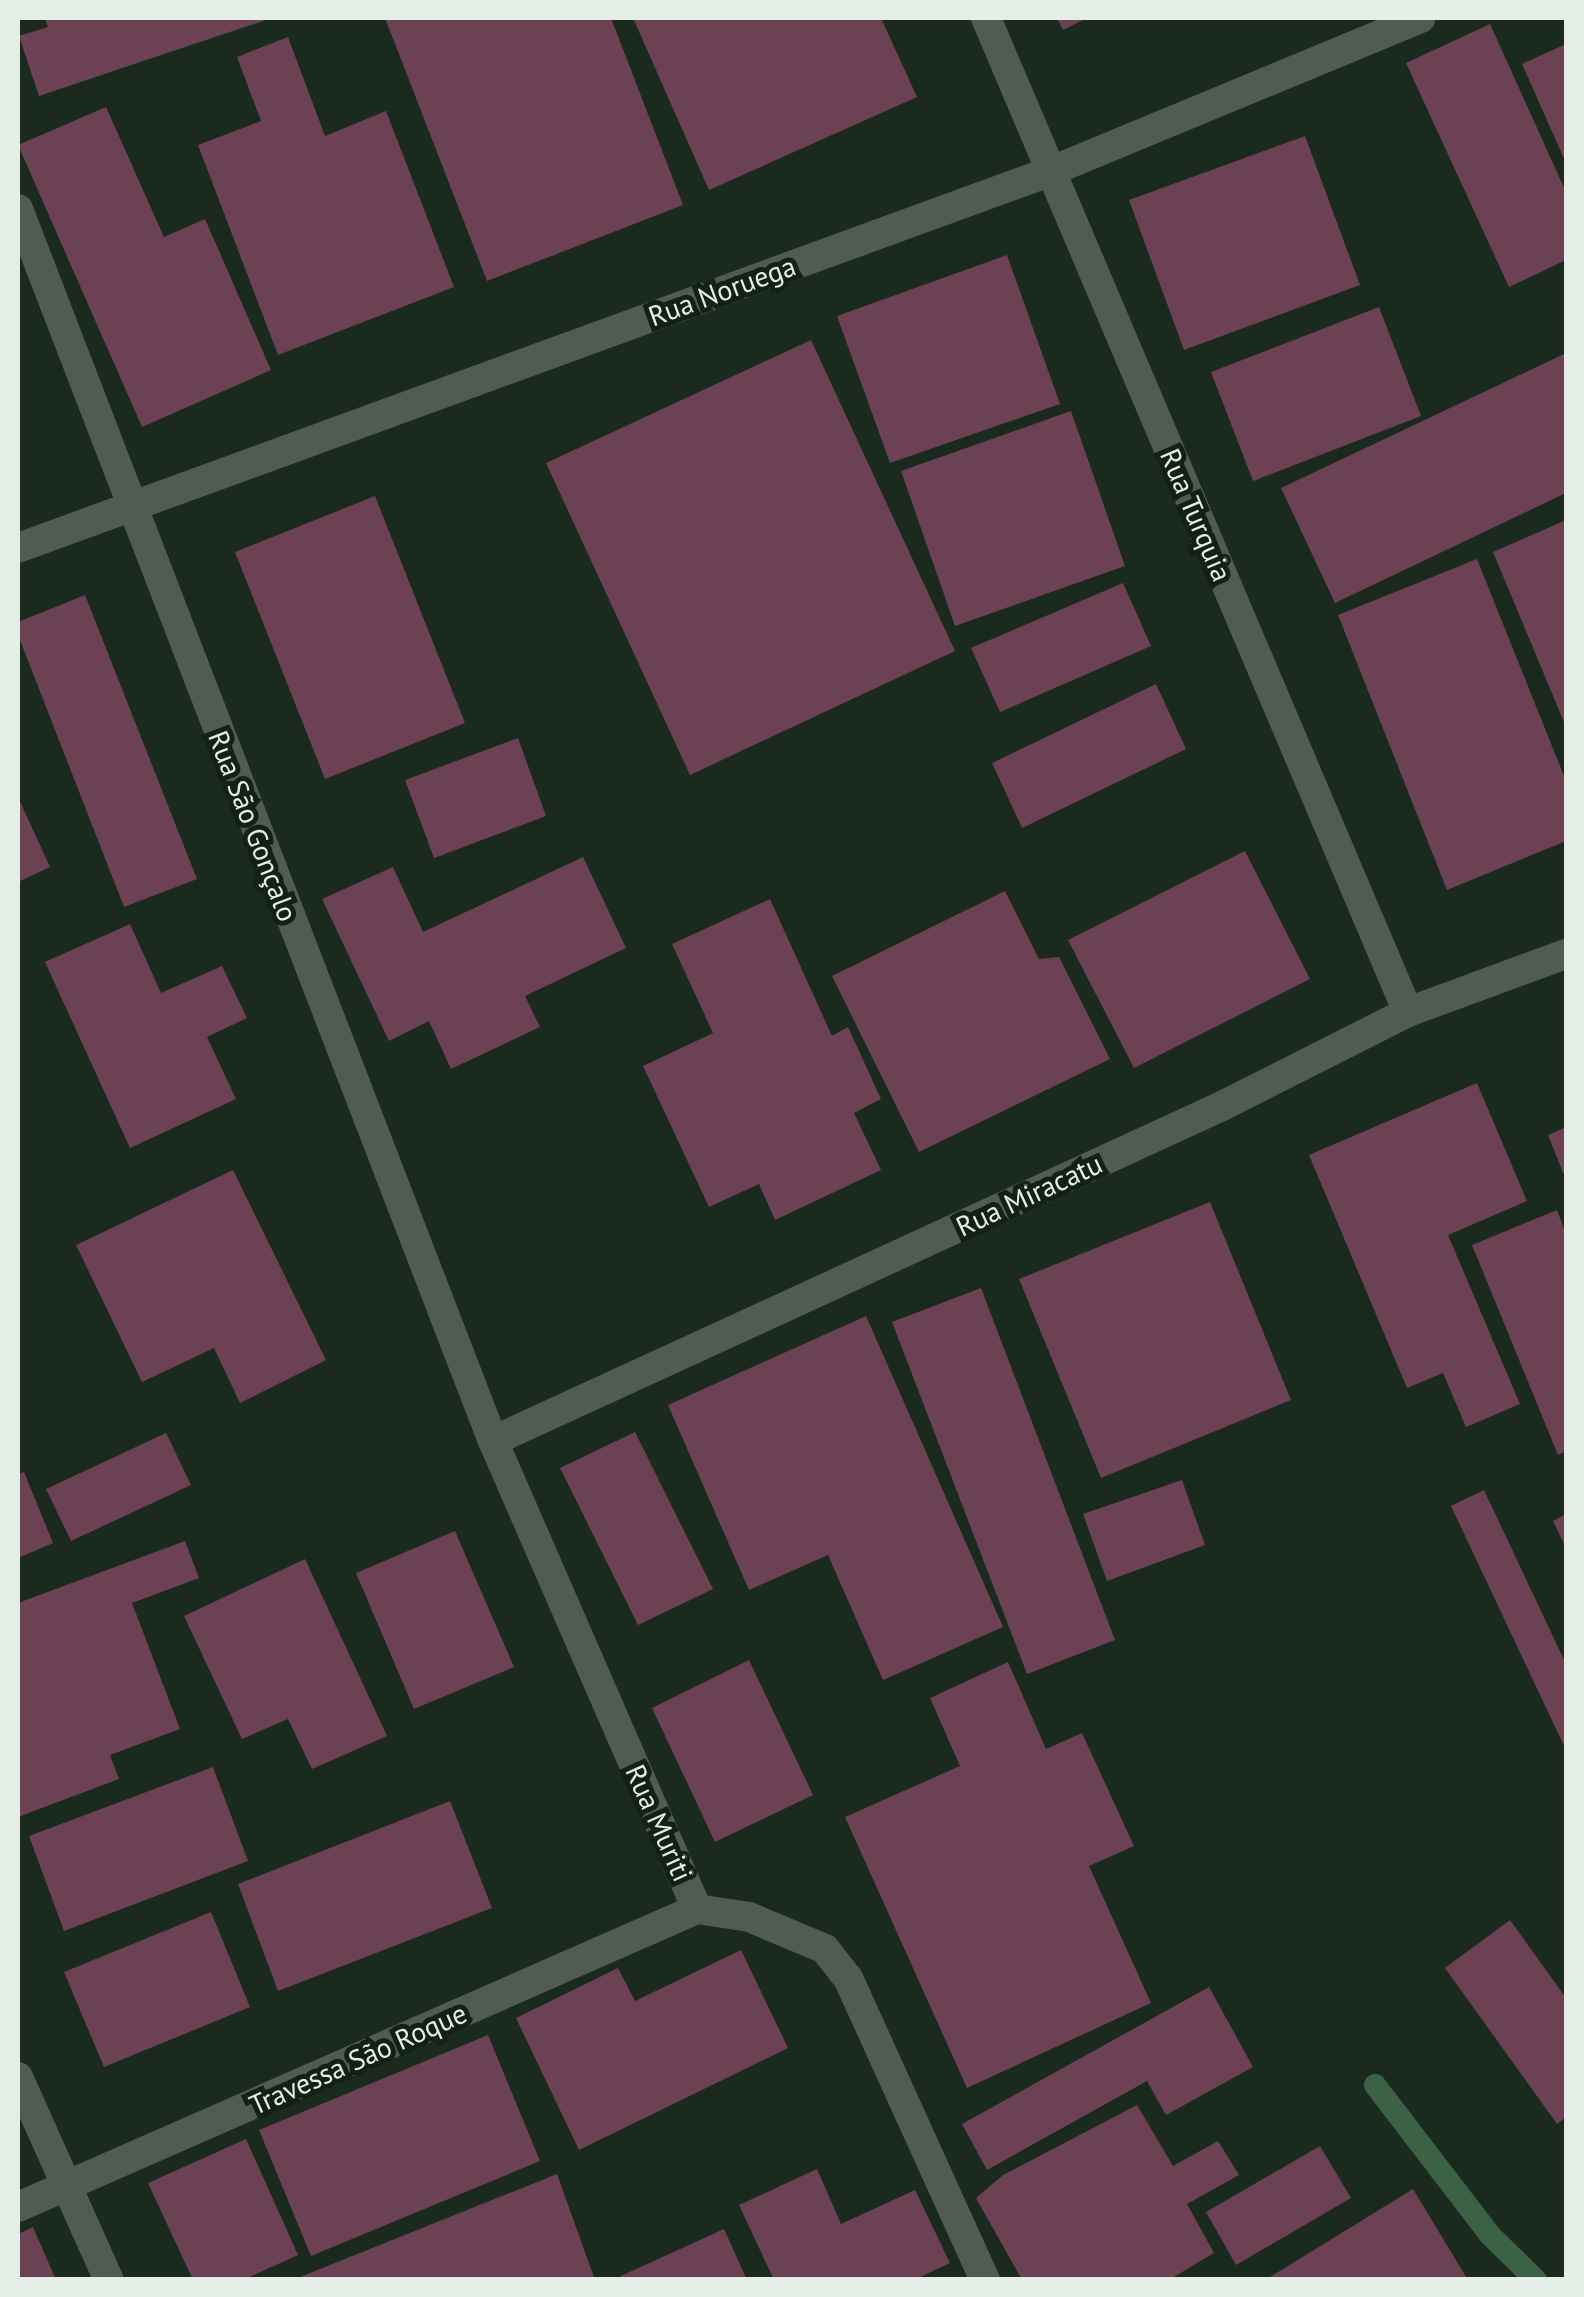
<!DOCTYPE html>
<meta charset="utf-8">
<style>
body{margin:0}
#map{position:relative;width:1584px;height:2297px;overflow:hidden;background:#1b2a1f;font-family:"PT Sans",sans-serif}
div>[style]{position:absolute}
.stream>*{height:22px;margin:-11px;padding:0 11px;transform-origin:11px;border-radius:11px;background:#3b6245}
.building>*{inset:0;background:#6b4153}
.minor>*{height:30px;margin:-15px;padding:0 15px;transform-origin:15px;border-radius:15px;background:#525a54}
span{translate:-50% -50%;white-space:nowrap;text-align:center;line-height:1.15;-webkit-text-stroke:10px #122015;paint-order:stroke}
.street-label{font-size:28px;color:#e4eee6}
.frame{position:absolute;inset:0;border:20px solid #e4eee6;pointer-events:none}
</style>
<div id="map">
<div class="stream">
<i style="left:1375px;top:2085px;width:189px;rotate:52.5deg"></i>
<i style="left:1490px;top:2235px;width:64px;rotate:44.4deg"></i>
</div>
<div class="building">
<i style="clip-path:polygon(45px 18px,272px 18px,39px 96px,19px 36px,48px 27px)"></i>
<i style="clip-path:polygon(385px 18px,611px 18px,683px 205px,487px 281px)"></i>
<i style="clip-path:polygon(633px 18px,881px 18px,917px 97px,709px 190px)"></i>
<i style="clip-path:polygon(1057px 18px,1087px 18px,1063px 30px)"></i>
<i style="clip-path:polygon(1490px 24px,1566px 192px,1566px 260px,1509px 287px,1406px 63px)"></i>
<i style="clip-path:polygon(288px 37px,325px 136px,386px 111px,454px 287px,278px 355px,198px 145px,261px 121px,237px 57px)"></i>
<i style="clip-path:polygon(1566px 44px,1566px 163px,1522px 64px)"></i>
<i style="clip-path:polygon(106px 107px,164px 237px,205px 219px,271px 370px,142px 427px,18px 145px)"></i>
<i style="clip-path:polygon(1305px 136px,1360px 285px,1184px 350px,1129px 200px)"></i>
<i style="clip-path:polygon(1007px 255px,1060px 404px,890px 463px,837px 316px)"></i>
<i style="clip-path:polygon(1379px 307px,1421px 416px,1253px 481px,1211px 372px)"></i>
<i style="clip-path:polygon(811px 340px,955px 651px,690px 775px,546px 463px)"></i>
<i style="clip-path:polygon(1566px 353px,1566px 493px,1335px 603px,1281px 488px)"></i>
<i style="clip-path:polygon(1071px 411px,1125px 566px,955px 626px,901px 471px)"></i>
<i style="clip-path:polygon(375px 496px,465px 723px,325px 779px,235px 552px)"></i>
<i style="clip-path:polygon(1566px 520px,1566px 727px,1493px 552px)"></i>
<i style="clip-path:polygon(1477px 559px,1566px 781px,1566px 841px,1447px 890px,1338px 615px)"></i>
<i style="clip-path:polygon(1123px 583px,1151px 646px,1000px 712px,971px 648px)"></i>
<i style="clip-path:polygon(85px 595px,197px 879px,124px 907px,18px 635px,18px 622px)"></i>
<i style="clip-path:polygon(1156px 684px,1186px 749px,1022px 828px,992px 763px)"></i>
<i style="clip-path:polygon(518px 738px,546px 816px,434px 858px,405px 780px)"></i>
<i style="clip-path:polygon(18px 797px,50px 867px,18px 882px)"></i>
<i style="clip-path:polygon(1245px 851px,1310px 979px,1134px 1068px,1068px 940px)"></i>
<i style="clip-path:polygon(583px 857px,626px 948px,525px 996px,540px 1027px,451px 1069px,429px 1021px,389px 1041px,322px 899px,393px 867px,423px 932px)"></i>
<i style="clip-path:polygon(1005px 891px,1039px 959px,1059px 957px,1110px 1059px,919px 1152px,832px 976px)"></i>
<i style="clip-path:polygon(770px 899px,832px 1036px,848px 1027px,881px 1099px,854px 1113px,881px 1170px,775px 1220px,759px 1184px,709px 1207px,643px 1066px,713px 1033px,672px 944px)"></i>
<i style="clip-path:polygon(130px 924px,161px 993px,222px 966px,247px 1018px,207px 1037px,236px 1099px,130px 1148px,45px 962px)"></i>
<i style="clip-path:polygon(1477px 1083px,1527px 1201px,1448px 1235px,1520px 1404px,1466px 1427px,1443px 1373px,1407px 1388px,1309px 1155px)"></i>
<i style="clip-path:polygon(1566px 1127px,1566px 1180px,1548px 1135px)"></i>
<i style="clip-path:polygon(233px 1170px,326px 1360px,240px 1403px,214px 1348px,142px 1382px,76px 1245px)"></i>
<i style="clip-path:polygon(1210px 1202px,1291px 1400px,1101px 1478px,1019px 1279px)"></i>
<i style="clip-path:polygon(1557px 1210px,1566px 1234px,1566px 1451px,1558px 1455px,1472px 1245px)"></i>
<i style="clip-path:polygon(981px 1288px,1115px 1640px,1027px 1674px,892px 1322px)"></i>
<i style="clip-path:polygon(866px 1316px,1003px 1627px,883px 1680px,828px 1555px,749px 1590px,668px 1405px)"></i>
<i style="clip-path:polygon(635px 1432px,713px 1589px,638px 1625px,560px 1468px)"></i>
<i style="clip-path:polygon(166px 1433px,191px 1485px,71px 1541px,46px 1489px)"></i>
<i style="clip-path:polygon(24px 1472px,53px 1543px,18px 1558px,18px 1474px)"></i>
<i style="clip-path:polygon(1182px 1480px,1205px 1545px,1107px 1581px,1083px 1514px)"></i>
<i style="clip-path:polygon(1484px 1490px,1566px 1664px,1566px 1750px,1451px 1506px)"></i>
<i style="clip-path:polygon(1566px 1514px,1566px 1548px,1553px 1521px)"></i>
<i style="clip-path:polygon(455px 1531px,514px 1667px,414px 1709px,356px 1573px)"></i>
<i style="clip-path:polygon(185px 1541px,199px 1578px,132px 1603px,180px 1729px,110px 1755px,119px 1779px,18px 1817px,18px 1603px)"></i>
<i style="clip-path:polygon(305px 1559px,387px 1736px,312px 1769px,288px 1719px,242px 1739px,184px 1616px)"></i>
<i style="clip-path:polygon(749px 1660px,813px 1795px,715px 1842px,652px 1708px)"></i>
<i style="clip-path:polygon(1008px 1662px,1046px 1749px,1082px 1733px,1134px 1846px,1089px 1866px,1151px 2003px,967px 2088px,845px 1817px,960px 1766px,930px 1698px)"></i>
<i style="clip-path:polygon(213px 1767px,248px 1861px,64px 1931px,29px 1836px)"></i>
<i style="clip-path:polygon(450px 1801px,492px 1908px,278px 1991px,238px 1884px)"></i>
<i style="clip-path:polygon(211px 1912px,250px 2007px,104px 2067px,64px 1972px)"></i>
<i style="clip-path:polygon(1510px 1920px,1566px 1998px,1566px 2117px,1557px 2124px,1445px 1968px)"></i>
<i style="clip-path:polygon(741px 1950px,788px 2048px,579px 2150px,516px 2018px,618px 1968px,635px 2001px)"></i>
<i style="clip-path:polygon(1209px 1987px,1253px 2067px,1166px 2115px,1147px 2081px,987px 2170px,962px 2124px)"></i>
<i style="clip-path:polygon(488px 2035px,540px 2161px,311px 2256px,259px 2130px)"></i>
<i style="clip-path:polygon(1137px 2105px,1173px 2166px,1218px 2141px,1239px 2175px,1187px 2204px,1214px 2253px,1169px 2280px,1022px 2280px,976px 2198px,1003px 2175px)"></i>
<i style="clip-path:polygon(246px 2139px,298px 2255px,243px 2280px,193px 2280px,148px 2183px)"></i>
<i style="clip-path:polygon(1320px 2146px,1351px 2198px,1236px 2265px,1206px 2212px)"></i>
<i style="clip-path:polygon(817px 2169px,841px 2224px,915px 2190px,950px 2263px,914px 2280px,774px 2280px,739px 2205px)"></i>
<i style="clip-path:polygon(557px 2174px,595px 2280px,295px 2280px,295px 2279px)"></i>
<i style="clip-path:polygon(1413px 2189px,1468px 2280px,1265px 2280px)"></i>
<i style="clip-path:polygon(33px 2227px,56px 2280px,18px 2280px,18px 2234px)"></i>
<i style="clip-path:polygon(724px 2229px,747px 2280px,612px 2280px)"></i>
</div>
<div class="minor">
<i style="left:986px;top:18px;width:1080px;rotate:67deg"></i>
<i style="left:18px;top:209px;width:1320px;rotate:68.92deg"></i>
<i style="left:493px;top:1441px;width:511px;rotate:66.45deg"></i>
<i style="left:697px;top:1909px;width:53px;rotate:8.7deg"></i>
<i style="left:749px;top:1917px;width:82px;rotate:22.8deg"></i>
<i style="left:825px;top:1949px;width:37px;rotate:52deg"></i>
<i style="left:848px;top:1978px;width:332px;rotate:65.6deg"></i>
<i style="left:18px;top:548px;width:1097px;rotate:-20.04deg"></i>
<i style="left:1049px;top:172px;width:402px;rotate:-22.5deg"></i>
<i style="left:493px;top:1441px;width:802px;rotate:-24.68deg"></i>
<i style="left:1222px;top:1106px;width:208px;rotate:-26.8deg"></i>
<i style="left:1408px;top:1012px;width:168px;rotate:-20.2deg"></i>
<i style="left:18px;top:2077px;width:222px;rotate:65.9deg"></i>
<i style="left:18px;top:2207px;width:742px;rotate:-23.7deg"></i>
</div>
<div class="street-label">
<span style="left:722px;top:291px;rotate:-20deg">Rua Noruega</span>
<span style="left:1196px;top:515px;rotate:67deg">Rua Turquia</span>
<span style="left:253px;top:826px;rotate:69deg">Rua São Gonçalo</span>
<span style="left:1029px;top:1195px;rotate:-25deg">Rua Miracatu</span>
<span style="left:659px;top:1823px;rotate:66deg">Rua Muriti</span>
<span style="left:358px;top:2059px;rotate:-24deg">Travessa São Roque</span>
</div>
<div class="frame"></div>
</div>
